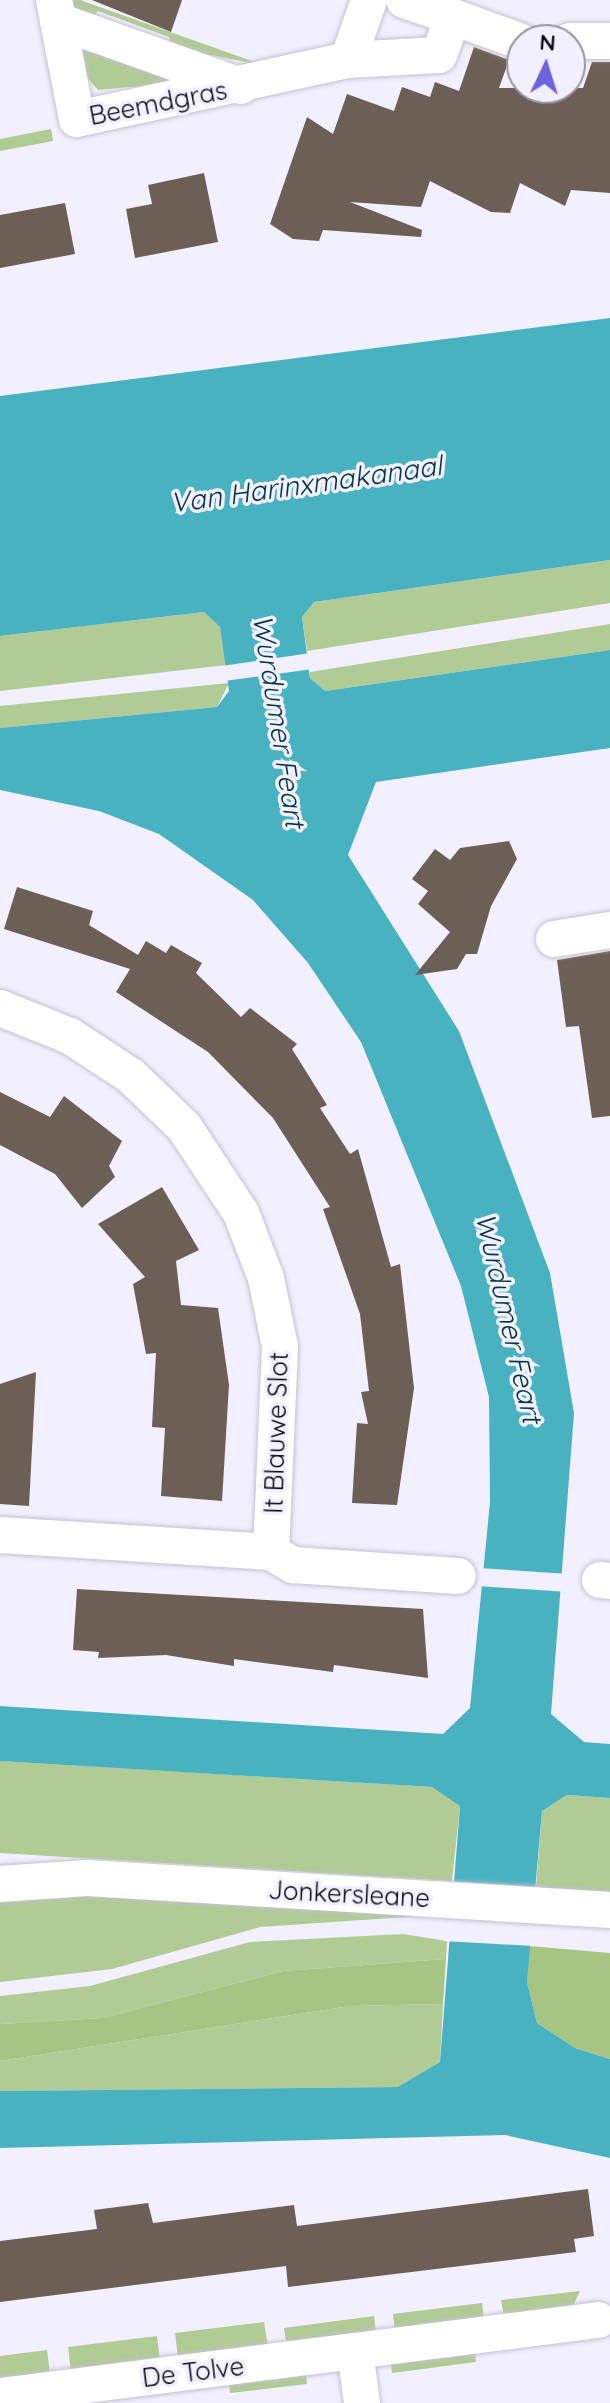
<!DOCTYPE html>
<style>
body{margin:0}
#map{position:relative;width:610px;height:2403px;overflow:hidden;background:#f2efff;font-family:Quicksand,sans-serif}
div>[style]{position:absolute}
.green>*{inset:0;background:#b0cb93}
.forest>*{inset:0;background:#a6c582}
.water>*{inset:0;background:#49b2c1}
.pier>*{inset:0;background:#f2efff}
.building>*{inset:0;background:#6b5f56}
.roads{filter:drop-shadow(0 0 2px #c4c2d0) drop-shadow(0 0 2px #c4c2d0)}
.minor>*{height:36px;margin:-18px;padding:0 18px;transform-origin:18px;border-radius:18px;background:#fff}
span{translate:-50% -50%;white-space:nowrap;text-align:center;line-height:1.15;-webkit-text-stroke:7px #f2efff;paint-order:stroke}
.street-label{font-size:26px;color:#0c0b10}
.water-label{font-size:28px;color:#05383e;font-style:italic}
.north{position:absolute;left:506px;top:24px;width:80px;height:80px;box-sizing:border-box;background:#f2efff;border:2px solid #96949f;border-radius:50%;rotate:4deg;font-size:22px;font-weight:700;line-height:32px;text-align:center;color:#0c0b10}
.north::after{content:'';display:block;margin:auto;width:28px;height:36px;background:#6f63dd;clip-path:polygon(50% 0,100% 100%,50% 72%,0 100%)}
</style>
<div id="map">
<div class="green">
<i style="clip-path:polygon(72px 0,80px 0,266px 66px,170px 47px,169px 37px,98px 11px,91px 20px,75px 15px)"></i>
<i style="clip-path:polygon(80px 42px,184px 82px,98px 90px,86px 76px)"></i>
<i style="clip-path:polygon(51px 129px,53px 141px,0 151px,0 139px)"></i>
<i style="clip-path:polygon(610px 560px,610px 603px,307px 651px,302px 617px,314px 602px)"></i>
<i style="clip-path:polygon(204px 612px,220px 627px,226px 665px,0 691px,0 636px)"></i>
<i style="clip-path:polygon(610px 624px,610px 650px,325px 691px,310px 678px,310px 672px)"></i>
<i style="clip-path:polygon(229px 683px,217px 707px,0 728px,0 706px)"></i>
<i style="clip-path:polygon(0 1761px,433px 1787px,460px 1806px,452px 1881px,0 1853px)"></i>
<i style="clip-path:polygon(567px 1795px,610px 1798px,610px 1892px,536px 1887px,542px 1811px)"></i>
<i style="clip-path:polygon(0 1893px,69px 1893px,420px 1916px,260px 1927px,112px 1969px,0 1982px)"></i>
<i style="clip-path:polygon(403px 1934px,447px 1941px,446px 1959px,283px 1971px,103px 2018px,0 2024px,0 1996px,90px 1986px,250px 1942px)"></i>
<i style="clip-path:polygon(443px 2004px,440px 2062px,399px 2087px,0 2091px,0 2061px,350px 2006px)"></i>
<i style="clip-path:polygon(580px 2291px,573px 2306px,504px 2317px,501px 2300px)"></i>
<i style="clip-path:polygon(482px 2303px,484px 2320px,395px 2331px,393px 2314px)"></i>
<i style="clip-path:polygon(374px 2316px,376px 2333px,286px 2341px,284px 2328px)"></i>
<i style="clip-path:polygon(264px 2322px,268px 2347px,178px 2358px,175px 2333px)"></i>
<i style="clip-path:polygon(157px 2336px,160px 2361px,71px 2372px,68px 2347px)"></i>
<i style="clip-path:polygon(47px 2350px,50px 2374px,0 2381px,0 2356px)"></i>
<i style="clip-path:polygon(475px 2352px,476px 2362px,392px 2373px,391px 2364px)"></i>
<i style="clip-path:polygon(306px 2373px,307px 2384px,230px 2393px,229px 2383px)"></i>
</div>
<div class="forest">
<i style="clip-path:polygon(529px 1946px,610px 1953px,610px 2059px,575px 2048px,537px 2023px,527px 1982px)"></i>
<i style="clip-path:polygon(446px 1959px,443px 2004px,350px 2006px,0 2061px,0 2024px,103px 2018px,283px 1971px)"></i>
</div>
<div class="water">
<i style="clip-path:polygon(610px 318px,610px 560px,314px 602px,302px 617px,310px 678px,325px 691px,610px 650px,610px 748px,376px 782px,348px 855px,459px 1031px,550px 1273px,574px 1413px,551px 1714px,584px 1742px,610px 1744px,610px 1798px,567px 1795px,542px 1811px,527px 1982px,537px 2023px,575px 2048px,610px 2059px,610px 2158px,505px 2135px,0 2148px,0 2091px,398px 2087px,440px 2062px,460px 1806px,432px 1787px,0 1761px,0 1706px,443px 1734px,470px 1708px,490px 1502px,489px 1397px,461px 1286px,361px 1042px,308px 963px,253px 900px,159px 834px,99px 811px,0 790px,0 728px,217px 707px,229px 691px,220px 627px,204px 612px,0 636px,0 396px)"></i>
</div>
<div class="pier">
<i style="clip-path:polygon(311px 653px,313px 669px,224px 681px,222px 666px)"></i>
<i style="clip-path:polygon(479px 1568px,569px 1574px,568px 1592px,477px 1586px)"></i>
<i style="clip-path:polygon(448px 1881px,540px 1887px,533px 1946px,443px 1941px)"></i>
</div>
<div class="building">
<i style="clip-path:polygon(92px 0,182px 0,171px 32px)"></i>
<i style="clip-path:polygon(474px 47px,509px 60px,499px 88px,583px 88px,592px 62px,610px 62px,610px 193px,571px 190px,565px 206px,520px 183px,510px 213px,491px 212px,430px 181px,421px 207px,350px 202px,422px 230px,421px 237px,323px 230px,319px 241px,293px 239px,270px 224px,307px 117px,333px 134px,347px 94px,394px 111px,402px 87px,430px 97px,435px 82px,459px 91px)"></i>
<i style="clip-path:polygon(204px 173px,218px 242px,135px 258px,126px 209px,152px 204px,148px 185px)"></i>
<i style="clip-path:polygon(65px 203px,75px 254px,0 268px,0 215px)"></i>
<i style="clip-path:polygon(509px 841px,517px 859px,491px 906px,477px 954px,466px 954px,457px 969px,415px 975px,450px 932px,418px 904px,428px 891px,412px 879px,435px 849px,450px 860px,460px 848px)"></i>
<i style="clip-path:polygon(17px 887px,93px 911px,89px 925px,138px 955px,146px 941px,166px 953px,171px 945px,202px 963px,196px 973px,241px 1017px,250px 1008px,297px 1044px,292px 1049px,327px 1105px,320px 1108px,350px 1154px,358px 1149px,391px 1267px,400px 1264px,414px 1388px,397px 1505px,352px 1503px,357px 1423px,368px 1424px,361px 1392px,369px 1391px,360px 1314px,323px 1209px,330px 1207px,273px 1118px,208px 1052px,116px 992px,130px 969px,4px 929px)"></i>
<i style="clip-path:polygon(610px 951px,610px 1116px,592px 1118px,579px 1026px,566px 1027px,557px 960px)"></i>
<i style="clip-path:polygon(0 1092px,50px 1117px,64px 1096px,122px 1141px,109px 1166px,115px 1177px,82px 1208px,55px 1174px,0 1145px)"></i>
<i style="clip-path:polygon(162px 1187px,199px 1250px,176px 1261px,181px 1305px,218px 1308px,229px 1385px,222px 1501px,161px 1496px,165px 1428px,152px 1427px,156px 1353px,146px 1354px,133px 1284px,145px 1277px,98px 1224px)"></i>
<i style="clip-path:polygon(36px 1372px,29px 1506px,0 1504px,0 1384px)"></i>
<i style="clip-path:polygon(77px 1589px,423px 1609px,428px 1678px,334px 1665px,333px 1672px,234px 1659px,234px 1666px,166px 1655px,98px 1658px,99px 1652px,73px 1650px)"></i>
<i style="clip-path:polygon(588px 2189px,594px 2236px,574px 2239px,576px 2252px,288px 2287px,286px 2266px,0 2302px,0 2241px,97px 2229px,94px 2210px,148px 2203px,153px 2223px,294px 2205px,297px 2226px)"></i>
</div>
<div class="roads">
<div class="minor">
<i style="left:54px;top:0;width:121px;rotate:79.1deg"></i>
<i style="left:77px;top:119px;width:277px;rotate:-12.3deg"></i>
<i style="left:348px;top:60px;width:91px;rotate:-3.1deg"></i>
<i style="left:439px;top:55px;width:40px;rotate:-69.8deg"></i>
<i style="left:453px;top:17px;width:73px;rotate:19.9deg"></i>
<i style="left:404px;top:0;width:52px;rotate:19.1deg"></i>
<i style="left:58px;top:21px;width:194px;rotate:19.6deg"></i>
<i style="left:570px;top:41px;width:40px"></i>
<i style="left:348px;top:60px;width:64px;rotate:-70.7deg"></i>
<i style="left:554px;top:939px;width:57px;rotate:-9.1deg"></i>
<i style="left:0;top:1008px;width:75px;rotate:21.8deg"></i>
<i style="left:70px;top:1036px;width:73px;rotate:33.3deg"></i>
<i style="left:131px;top:1076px;width:74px;rotate:43.9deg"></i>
<i style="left:184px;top:1127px;width:103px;rotate:56.5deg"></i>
<i style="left:241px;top:1213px;width:70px;rotate:69deg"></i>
<i style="left:266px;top:1278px;width:70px;rotate:78.5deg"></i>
<i style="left:280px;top:1347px;width:205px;rotate:92.5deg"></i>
<i style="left:0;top:1535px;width:272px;rotate:3.6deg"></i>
<i style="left:271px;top:1552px;width:26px;rotate:31deg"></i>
<i style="left:293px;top:1565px;width:165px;rotate:3.8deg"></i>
<i style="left:600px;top:1580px;width:10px;rotate:6deg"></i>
<i style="left:0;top:1884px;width:87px;rotate:-3.9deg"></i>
<i style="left:87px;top:1878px;width:524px;rotate:3.5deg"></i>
<i style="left:355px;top:2351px;width:52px;rotate:82.3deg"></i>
<i style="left:0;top:2396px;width:603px;rotate:-7.24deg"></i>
</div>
</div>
<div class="street-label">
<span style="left:158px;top:103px;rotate:-11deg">Beemdgras</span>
<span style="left:276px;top:1433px;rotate:-88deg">It Blauwe Slot</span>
<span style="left:349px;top:1894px;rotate:3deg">Jonkersleane</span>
<span style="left:193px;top:2372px;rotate:-7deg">De Tolve</span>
</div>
<div class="water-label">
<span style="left:306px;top:484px;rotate:-8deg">Van Harinxmakanaal</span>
<span style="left:279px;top:721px;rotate:81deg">Wurdumer Feart</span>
<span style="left:509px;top:1318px;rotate:77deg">Wurdumer Feart</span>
</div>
<div class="north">N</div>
</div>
